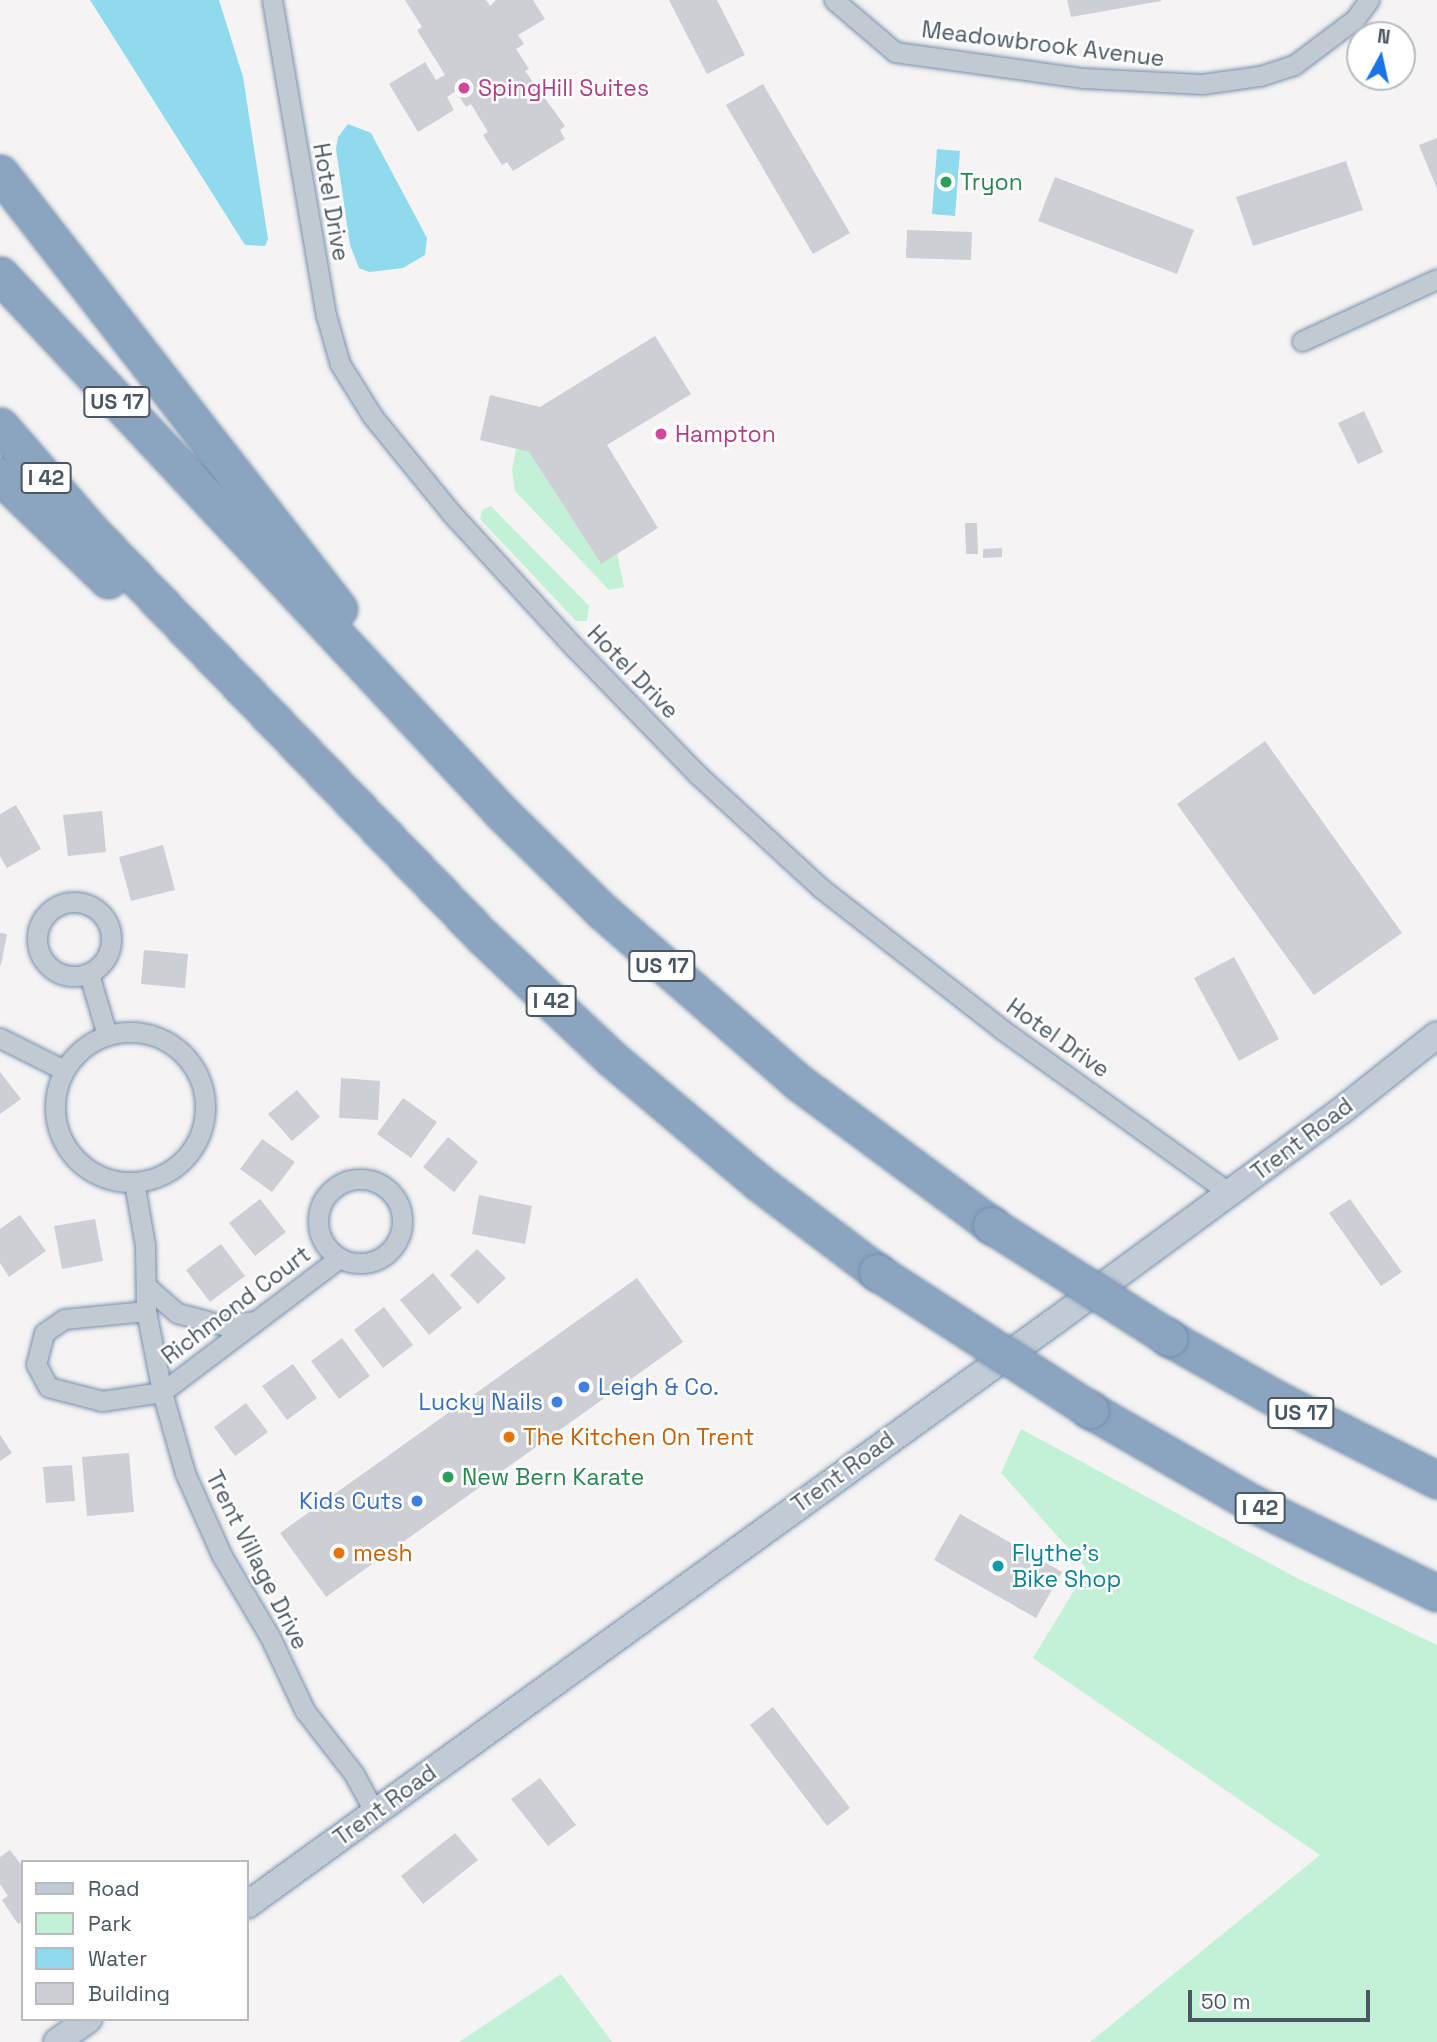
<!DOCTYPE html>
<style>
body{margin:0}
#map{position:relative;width:1437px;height:2042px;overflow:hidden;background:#f5f3f3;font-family:"Space Grotesk",sans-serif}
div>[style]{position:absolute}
.green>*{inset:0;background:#c3f1d5}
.water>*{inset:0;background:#90daee}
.building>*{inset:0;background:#cdcfd5}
.roads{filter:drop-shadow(0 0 2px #7690ad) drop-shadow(0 0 2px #7690ad)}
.street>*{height:19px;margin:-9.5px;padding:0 9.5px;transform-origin:9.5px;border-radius:9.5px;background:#c1cad2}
.street>.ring{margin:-9.5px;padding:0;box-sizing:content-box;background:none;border:19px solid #c1cad2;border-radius:50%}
.secondary>*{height:26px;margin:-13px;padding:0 13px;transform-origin:13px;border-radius:13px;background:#c1cbd6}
.highway>*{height:35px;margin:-17.5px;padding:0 17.5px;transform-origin:17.5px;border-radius:17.5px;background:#8ba5c1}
.bridges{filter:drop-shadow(0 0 2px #7690ad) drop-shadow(0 0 2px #7690ad)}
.highway-bridge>*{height:35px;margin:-17.5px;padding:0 17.5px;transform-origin:17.5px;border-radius:17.5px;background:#8ba5c1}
.dots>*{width:19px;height:19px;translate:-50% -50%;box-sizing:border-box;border:4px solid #fff;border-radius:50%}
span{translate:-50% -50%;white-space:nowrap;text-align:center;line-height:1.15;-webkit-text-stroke:5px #fff;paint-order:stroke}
.shield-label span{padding:2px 5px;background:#fff;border:2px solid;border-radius:5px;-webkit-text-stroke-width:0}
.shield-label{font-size:21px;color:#4a5661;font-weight:700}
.street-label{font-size:23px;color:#4a5661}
.hotel-label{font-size:23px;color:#b23c85}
.left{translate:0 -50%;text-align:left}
.leisure-label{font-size:23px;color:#27864d}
.shop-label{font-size:23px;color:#366cbe}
.right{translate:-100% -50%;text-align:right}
.food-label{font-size:23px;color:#c56008}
.culture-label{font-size:23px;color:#0d838f}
.legend{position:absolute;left:21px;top:1860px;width:228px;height:161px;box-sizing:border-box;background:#fff;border:2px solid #b7bbc0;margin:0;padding:9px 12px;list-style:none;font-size:21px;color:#4a5661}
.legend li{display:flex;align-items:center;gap:14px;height:35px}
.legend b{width:35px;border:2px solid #b7bbc0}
.north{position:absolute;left:1346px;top:21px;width:70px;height:70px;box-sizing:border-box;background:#fff;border:2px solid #b7bbc0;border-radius:50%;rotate:8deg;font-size:19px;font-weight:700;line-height:28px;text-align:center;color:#4a5661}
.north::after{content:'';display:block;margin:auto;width:24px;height:32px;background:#1a73e8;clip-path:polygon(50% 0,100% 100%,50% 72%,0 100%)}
.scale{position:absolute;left:1188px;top:1990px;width:182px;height:32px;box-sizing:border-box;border:4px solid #4a5661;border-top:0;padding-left:9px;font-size:21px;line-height:24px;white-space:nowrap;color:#4a5661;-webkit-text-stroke:5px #fff;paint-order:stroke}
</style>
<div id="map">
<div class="green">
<i style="clip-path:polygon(516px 449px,529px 452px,600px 563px,617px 553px,624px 587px,609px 590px,515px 491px,512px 470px)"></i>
<i style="clip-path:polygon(491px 506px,589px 606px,587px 621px,576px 621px,480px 519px,482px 510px)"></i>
<i style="clip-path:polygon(1021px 1429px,1295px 1577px,1437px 1645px,1437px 2042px,1090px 2042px,1320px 1855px,1033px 1658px,1087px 1569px,1001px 1473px)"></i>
<i style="clip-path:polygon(561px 1974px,612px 2042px,459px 2042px)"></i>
</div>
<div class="water">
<i style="clip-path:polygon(90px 0,219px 0,243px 77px,268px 239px,265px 246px,245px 245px)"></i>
<i style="clip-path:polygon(348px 124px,371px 133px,427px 238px,425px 255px,403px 268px,369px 272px,359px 268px,350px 245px,336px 149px,338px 137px)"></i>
<i style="clip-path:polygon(937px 149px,960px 151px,955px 216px,932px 214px)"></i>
</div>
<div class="building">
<i style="clip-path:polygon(405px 0,486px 0,490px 6px,496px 0,533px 0,545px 19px,518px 35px,524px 44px,516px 49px,529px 69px,525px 71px,565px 126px,560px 130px,565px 139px,513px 171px,507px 162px,502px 165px,483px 135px,488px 132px,471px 104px,466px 107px,456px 91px,447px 97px,454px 110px,418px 132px,389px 84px,425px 62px,436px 80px,445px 75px,417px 30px,422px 27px)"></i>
<i style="clip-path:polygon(669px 0,717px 0,745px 55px,707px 74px)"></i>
<i style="clip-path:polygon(1067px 0,1161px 0,1161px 1px,1071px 17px)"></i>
<i style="clip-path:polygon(763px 84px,850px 233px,813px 254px,726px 105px)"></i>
<i style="clip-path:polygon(1437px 138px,1437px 189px,1419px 145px)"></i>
<i style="clip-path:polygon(1346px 161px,1363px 210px,1253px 246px,1236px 197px)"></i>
<i style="clip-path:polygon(1055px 177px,1194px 230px,1177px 274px,1038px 221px)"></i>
<i style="clip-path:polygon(907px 230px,972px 232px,971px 260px,906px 258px)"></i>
<i style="clip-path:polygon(655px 336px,691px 394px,607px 445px,658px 528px,601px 564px,529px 452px,480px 440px,490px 395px,540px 407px)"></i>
<i style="clip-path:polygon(1364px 411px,1383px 452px,1358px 464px,1338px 423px)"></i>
<i style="clip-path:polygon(965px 523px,977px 523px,978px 554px,966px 554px)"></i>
<i style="clip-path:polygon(1002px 548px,1002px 557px,983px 558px,983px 549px)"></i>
<i style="clip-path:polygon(1265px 741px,1402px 933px,1314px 995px,1177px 804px)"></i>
<i style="clip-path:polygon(16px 805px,41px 849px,7px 868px,0 856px,0 814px)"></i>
<i style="clip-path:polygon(102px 811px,106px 852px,68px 856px,63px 815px)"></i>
<i style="clip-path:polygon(163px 845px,175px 890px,131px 901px,119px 857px)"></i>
<i style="clip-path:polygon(0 933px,7px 934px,1px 965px,0 965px)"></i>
<i style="clip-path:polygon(144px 950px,188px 954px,185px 988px,141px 984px)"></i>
<i style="clip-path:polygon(1234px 957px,1279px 1039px,1239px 1061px,1194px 978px)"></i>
<i style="clip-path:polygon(0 1072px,21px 1099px,0 1114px)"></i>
<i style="clip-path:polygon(341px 1078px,380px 1081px,378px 1120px,339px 1118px)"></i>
<i style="clip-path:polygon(297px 1090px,320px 1117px,292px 1141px,268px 1114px)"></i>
<i style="clip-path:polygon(403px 1098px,437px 1122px,411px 1158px,377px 1134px)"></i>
<i style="clip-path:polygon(448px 1137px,478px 1162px,454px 1192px,423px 1167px)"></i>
<i style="clip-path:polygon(262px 1139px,295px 1162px,272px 1192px,240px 1169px)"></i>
<i style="clip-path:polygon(479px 1195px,532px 1206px,525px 1244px,472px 1234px)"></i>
<i style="clip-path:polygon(260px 1199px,286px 1232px,255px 1256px,229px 1223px)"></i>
<i style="clip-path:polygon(1350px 1199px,1402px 1272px,1381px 1286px,1329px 1213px)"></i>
<i style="clip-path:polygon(20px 1215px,46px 1251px,9px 1277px,0 1263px,0 1229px)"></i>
<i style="clip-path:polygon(95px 1219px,103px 1261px,62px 1269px,54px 1226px)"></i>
<i style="clip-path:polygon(221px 1244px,245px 1276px,210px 1302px,186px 1270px)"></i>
<i style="clip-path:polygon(477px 1249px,506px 1278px,478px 1304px,450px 1275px)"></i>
<i style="clip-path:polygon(433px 1273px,462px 1308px,429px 1335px,400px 1300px)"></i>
<i style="clip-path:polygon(637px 1278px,683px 1342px,326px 1597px,280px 1533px)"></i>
<i style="clip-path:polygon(384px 1307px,413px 1345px,383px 1368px,354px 1330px)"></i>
<i style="clip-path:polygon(342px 1338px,370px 1376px,339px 1399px,311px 1361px)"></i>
<i style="clip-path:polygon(293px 1364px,317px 1398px,287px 1420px,262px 1386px)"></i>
<i style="clip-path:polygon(246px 1403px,268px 1432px,235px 1456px,214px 1427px)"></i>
<i style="clip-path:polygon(0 1435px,12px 1453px,0 1461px)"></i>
<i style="clip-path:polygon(129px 1453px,134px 1512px,87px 1516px,82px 1457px)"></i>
<i style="clip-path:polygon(72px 1465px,75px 1501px,46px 1503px,43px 1467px)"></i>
<i style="clip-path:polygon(960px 1514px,1062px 1572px,1036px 1618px,934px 1560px)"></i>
<i style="clip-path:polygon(773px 1707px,850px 1808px,827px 1826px,750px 1725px)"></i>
<i style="clip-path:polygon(540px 1778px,576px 1825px,548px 1846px,511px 1799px)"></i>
<i style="clip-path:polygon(455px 1833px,478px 1860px,423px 1904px,401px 1876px)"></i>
<i style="clip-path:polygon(10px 1850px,23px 1867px,23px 1921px,18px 1924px,2px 1900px,8px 1896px,0 1884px,0 1857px)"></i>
</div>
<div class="roads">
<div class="street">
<i style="left:272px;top:0;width:320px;rotate:80.3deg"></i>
<i style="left:326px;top:315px;width:51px;rotate:74.1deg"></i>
<i style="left:340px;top:364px;width:62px;rotate:58.1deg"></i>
<i style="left:373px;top:417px;width:127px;rotate:50.8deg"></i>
<i style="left:453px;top:515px;width:180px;rotate:47.5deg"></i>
<i style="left:575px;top:648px;width:175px;rotate:45.9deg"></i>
<i style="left:697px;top:774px;width:168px;rotate:42.6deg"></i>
<i style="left:821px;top:888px;width:227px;rotate:38deg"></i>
<i style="left:1000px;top:1028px;width:283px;rotate:35.7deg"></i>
<i style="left:834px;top:0;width:80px;rotate:40.4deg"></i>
<i style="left:895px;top:52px;width:190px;rotate:7.9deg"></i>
<i style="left:1083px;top:78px;width:119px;rotate:2.9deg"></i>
<i style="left:1202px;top:84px;width:59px;rotate:-7.9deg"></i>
<i style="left:1260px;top:76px;width:36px;rotate:-18deg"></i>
<i style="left:1294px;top:65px;width:76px;rotate:-37deg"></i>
<i style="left:1355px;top:19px;width:24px;rotate:-54deg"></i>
<i style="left:1302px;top:341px;width:149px;rotate:-24.7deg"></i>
<i class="ring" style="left:37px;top:902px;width:55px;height:55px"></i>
<i style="left:89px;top:974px;width:64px;rotate:73.6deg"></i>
<i class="ring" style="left:55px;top:1032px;width:131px;height:131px"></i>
<i style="left:0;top:1038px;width:72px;rotate:26.6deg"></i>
<i class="ring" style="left:318px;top:1179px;width:65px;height:65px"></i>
<i style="left:134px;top:1182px;width:64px;rotate:80.1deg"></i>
<i style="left:145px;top:1245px;width:66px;rotate:89.1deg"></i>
<i style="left:146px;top:1311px;width:83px;rotate:78.8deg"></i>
<i style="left:162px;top:1392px;width:84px;rotate:74.1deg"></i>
<i style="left:185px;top:1473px;width:91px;rotate:66deg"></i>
<i style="left:222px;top:1556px;width:94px;rotate:59.3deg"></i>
<i style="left:270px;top:1637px;width:82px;rotate:64.7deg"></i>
<i style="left:305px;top:1711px;width:80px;rotate:52.1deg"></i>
<i style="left:354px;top:1774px;width:44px;rotate:61.7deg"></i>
<i style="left:146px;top:1286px;width:41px;rotate:41.1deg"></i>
<i style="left:177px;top:1313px;width:48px;rotate:14.6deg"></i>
<i style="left:223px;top:1325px;width:32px;rotate:-7deg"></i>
<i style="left:146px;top:1311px;width:82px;rotate:174.4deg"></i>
<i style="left:64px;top:1319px;width:24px;rotate:145deg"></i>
<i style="left:44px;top:1333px;width:32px;rotate:104deg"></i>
<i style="left:36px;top:1364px;width:26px;rotate:62deg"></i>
<i style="left:48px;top:1387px;width:56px;rotate:14.5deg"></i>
<i style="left:102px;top:1401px;width:61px;rotate:-8.5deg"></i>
<i style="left:162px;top:1392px;width:222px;rotate:-37.1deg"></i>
</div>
<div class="secondary">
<i style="left:247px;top:1905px;width:997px;rotate:-35.86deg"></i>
<i style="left:1055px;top:1321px;width:355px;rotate:-36.3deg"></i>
<i style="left:1341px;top:1111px;width:122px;rotate:-38.4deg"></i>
<i style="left:57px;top:2042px;width:39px;rotate:-36deg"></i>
</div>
<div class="highway">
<i style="left:0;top:173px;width:552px;rotate:52.13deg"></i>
<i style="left:0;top:275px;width:737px;rotate:46.98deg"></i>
<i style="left:503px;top:814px;width:139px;rotate:44.4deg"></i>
<i style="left:602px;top:911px;width:260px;rotate:41.1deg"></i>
<i style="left:798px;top:1082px;width:240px;rotate:36.5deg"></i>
<i style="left:0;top:426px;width:139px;rotate:49.1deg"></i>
<i style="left:91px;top:531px;width:564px;rotate:46.01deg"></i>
<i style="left:483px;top:937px;width:178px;rotate:43.4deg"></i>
<i style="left:612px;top:1059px;width:191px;rotate:40.1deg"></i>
<i style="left:758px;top:1182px;width:149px;rotate:37.1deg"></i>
<i style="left:0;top:476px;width:150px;rotate:43.9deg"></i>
<i style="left:1169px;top:1338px;width:130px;rotate:29.5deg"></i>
<i style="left:1282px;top:1402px;width:174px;rotate:26.7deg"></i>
<i style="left:1090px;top:1410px;width:182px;rotate:29.9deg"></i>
<i style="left:1248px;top:1501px;width:210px;rotate:26deg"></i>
</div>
</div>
<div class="bridges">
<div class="highway-bridge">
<i style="left:991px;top:1225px;width:211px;rotate:32.4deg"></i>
<i style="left:877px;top:1272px;width:254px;rotate:32.9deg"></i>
</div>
</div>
<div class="dots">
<i style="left:464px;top:88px;background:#d1479c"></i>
<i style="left:946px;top:182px;background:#2e9e5b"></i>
<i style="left:661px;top:434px;background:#d1479c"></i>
<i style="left:584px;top:1387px;background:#3f7fe0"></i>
<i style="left:557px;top:1402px;background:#3f7fe0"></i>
<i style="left:509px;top:1437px;background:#e8710a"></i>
<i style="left:448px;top:1477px;background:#2e9e5b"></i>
<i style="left:417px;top:1501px;background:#3f7fe0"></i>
<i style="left:339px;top:1553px;background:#e8710a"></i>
<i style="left:998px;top:1566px;background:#0f9aa8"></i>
</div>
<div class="shield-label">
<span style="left:117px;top:402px">US 17</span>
<span style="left:46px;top:478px">I 42</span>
<span style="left:662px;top:966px">US 17</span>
<span style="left:551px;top:1001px">I 42</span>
<span style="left:1301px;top:1413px">US 17</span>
<span style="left:1260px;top:1508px">I 42</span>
</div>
<div class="street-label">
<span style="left:1043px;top:44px;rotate:7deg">Meadowbrook Avenue</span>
<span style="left:331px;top:202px;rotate:80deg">Hotel Drive</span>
<span style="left:633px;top:672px;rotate:46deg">Hotel Drive</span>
<span style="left:1058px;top:1038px;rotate:35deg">Hotel Drive</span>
<span style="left:1302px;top:1139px;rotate:-37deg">Trent Road</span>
<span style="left:236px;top:1305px;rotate:-37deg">Richmond Court</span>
<span style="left:843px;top:1472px;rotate:-36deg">Trent Road</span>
<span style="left:257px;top:1560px;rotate:63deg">Trent Village Drive</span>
<span style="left:385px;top:1805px;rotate:-36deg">Trent Road</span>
</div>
<div class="hotel-label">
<span class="left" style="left:478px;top:88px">SpingHill Suites</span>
<span class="left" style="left:675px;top:434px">Hampton</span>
</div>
<div class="leisure-label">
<span class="left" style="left:960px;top:182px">Tryon</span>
<span class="left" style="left:462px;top:1477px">New Bern Karate</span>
</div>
<div class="shop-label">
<span class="left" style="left:598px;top:1387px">Leigh &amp; Co.</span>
<span class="right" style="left:543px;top:1402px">Lucky Nails</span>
<span class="right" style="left:403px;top:1501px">Kids Cuts</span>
</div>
<div class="food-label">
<span class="left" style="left:523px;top:1437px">The Kitchen On Trent</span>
<span class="left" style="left:353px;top:1553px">mesh</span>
</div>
<div class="culture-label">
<span class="left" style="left:1012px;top:1566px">Flythe's<br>Bike Shop</span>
</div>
<ul class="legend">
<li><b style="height:9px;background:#c1cbd6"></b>Road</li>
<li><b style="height:19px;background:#c3f1d5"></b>Park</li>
<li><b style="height:19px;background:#90daee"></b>Water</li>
<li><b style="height:19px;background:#cdcfd5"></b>Building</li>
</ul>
<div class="north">N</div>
<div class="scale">50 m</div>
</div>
